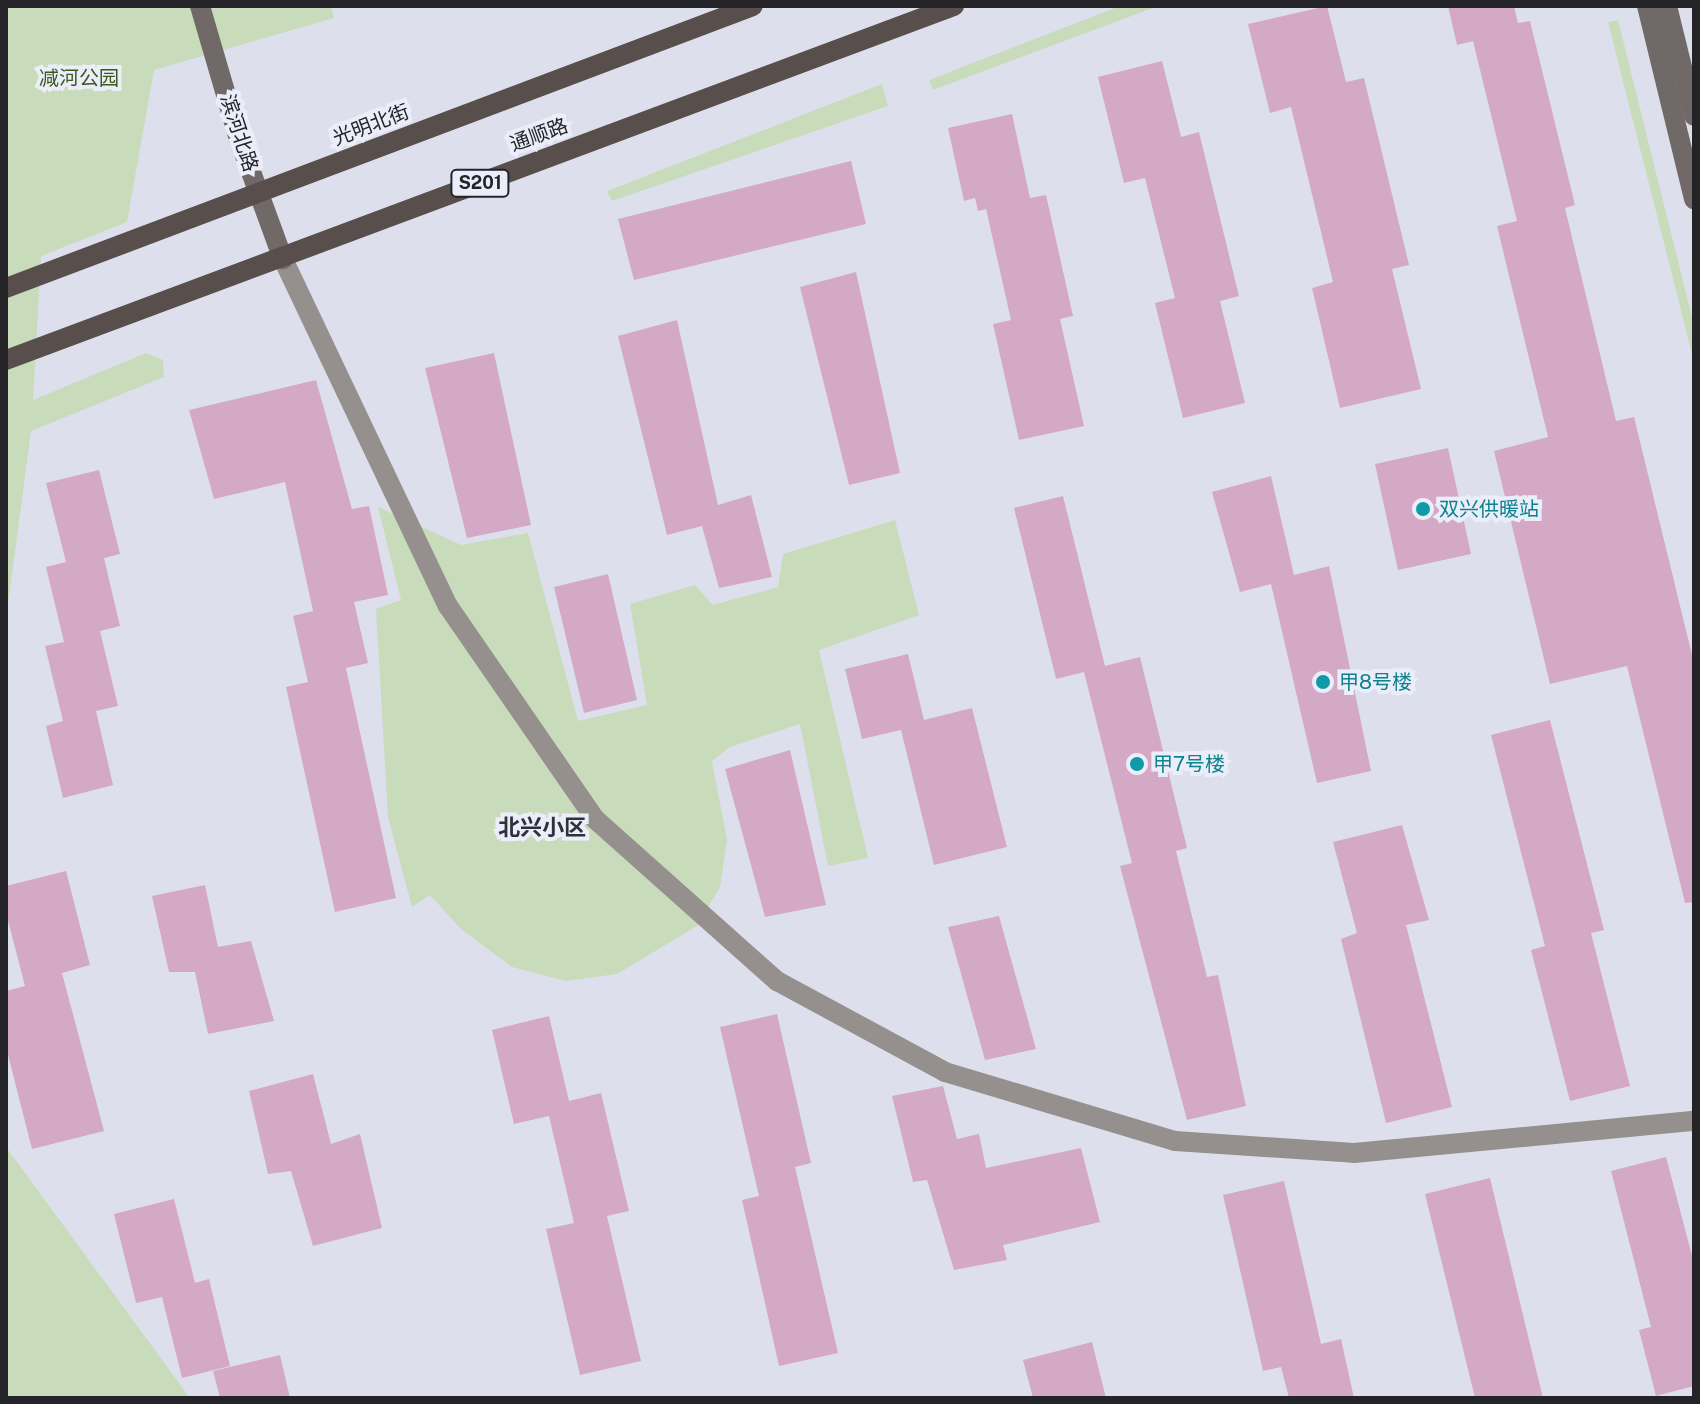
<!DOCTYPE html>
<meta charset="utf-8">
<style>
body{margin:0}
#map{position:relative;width:1700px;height:1404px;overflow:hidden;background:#dde0ec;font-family:"Public Sans","Noto Sans SC",sans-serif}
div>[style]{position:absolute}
.green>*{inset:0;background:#c8dbba}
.building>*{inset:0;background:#d4a9c5}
.street>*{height:20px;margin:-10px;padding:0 10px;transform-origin:10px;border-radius:10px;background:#95908e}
.secondary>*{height:20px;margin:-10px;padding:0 10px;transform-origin:10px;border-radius:10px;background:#716967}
.primary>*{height:20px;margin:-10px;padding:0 10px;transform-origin:10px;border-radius:10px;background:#584e4b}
.dots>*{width:22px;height:22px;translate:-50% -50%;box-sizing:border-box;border:4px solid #ebedf9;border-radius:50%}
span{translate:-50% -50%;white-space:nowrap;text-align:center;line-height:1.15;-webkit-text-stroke:8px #ebedf9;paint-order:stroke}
.shield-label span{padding:2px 6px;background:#ebedf9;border:2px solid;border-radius:6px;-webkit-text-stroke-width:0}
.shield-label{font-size:18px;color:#232328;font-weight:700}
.park-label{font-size:20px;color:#3b591f}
.street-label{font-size:20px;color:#232328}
.culture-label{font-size:20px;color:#0d838f}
.left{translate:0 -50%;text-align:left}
.neighbourhood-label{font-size:22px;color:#2f303a;font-weight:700}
.frame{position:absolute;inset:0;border:8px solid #232328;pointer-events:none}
</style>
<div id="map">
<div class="green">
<i style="clip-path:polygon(6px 6px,331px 6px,334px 18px,154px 70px,127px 222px,41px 256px,33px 400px,146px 353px,163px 360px,164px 377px,31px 431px,6px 620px)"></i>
<i style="clip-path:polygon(1120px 6px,1158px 6px,933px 90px,929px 80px)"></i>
<i style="clip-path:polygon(1618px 20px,1694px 325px,1694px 362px,1608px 22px)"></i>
<i style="clip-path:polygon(882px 84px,888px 106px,612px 201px,607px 191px)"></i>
<i style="clip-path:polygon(378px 507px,461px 545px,528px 533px,578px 721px,647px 705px,630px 604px,695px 585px,713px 605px,778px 587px,783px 554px,895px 520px,919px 615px,819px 650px,868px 858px,828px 866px,800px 724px,730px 747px,712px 761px,727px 840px,720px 887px,697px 926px,617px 974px,566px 981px,512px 967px,461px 929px,430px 895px,412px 907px,388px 817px,376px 609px,401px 600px)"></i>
<i style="clip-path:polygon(6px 1147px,190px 1398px,6px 1398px)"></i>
</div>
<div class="building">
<i style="clip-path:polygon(1327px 6px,1346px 82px,1364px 78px,1409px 265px,1392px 269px,1421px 389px,1340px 408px,1312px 288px,1333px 282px,1291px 107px,1270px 113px,1248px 24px)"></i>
<i style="clip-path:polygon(1448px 6px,1514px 6px,1518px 23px,1530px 21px,1575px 205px,1565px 208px,1616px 421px,1634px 417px,1694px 663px,1694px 902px,1685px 903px,1627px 666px,1550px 684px,1494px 451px,1548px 437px,1497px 226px,1517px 221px,1473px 41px,1457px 45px)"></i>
<i style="clip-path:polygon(1162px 61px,1181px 137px,1199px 132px,1239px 296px,1220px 301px,1245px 403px,1183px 418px,1155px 303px,1175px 298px,1145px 178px,1124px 183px,1098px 77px)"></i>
<i style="clip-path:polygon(1012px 114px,1030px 198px,1046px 195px,1073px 316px,1060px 319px,1084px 426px,1019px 440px,993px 324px,1011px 320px,986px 209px,978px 211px,975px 198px,964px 201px,948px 128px)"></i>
<i style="clip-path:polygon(851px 161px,866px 224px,634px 280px,618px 219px)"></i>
<i style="clip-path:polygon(856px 272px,900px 473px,849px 485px,800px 287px)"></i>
<i style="clip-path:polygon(677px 320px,718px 505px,751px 495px,772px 577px,719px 588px,702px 526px,667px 535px,618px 336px)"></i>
<i style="clip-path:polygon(494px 353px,531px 525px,467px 538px,425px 368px)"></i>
<i style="clip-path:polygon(316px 380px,352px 509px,369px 506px,388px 595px,354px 602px,368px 663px,346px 668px,396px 898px,335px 912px,286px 687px,308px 682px,293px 616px,313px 611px,285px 482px,214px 499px,189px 410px)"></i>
<i style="clip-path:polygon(1448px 448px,1471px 554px,1398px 570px,1375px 464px)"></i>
<i style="clip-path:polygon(99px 470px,120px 554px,104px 558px,120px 626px,100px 631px,118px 706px,96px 711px,113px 785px,63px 798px,46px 726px,63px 721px,45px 646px,64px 642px,46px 567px,66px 562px,46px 483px)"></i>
<i style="clip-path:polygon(1271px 476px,1294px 575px,1329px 566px,1371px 771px,1317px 783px,1271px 584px,1240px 592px,1212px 492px)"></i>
<i style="clip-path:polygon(1063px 496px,1105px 666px,1140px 657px,1187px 848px,1176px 851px,1207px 977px,1218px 975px,1246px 1106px,1187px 1120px,1120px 866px,1132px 863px,1084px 672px,1056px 679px,1014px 508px)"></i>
<i style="clip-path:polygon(608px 574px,637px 700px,584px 713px,554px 587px)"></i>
<i style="clip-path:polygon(908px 654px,924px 720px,972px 708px,1007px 847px,934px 865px,901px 730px,862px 739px,845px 669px)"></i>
<i style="clip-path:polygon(1550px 720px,1604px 930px,1591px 933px,1630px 1086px,1570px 1101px,1531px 950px,1545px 946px,1491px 735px)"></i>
<i style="clip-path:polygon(790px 750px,826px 905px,765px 917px,725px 769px)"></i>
<i style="clip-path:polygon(1402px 825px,1429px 920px,1406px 925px,1452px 1107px,1386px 1123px,1341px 939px,1357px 933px,1333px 842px)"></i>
<i style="clip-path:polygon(66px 871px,90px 965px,62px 973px,104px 1131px,32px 1149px,6px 1047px,6px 991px,25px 986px,6px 913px,6px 886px)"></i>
<i style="clip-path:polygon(205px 885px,218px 947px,251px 941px,274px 1021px,208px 1034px,195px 972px,169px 972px,152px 896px)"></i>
<i style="clip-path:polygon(999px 916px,1036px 1049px,985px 1060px,948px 927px)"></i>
<i style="clip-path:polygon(777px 1014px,811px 1163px,795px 1167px,838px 1353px,779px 1366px,742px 1200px,759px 1196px,720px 1027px)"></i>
<i style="clip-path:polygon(549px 1016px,569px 1101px,601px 1093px,629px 1211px,607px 1216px,641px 1361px,580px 1375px,546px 1229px,574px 1223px,549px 1116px,514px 1124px,492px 1030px)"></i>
<i style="clip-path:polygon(313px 1074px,331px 1144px,360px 1134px,382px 1228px,313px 1246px,291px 1171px,268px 1174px,249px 1091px)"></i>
<i style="clip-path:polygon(943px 1086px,957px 1139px,979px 1134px,986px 1168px,1081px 1148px,1100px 1222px,1003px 1245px,1007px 1260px,954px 1270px,927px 1180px,913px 1182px,892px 1096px)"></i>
<i style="clip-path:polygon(1666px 1157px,1694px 1263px,1694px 1386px,1656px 1396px,1639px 1330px,1651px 1327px,1611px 1171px)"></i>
<i style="clip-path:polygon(1490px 1178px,1543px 1398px,1475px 1398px,1425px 1194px)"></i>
<i style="clip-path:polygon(1284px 1181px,1321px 1344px,1341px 1339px,1354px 1398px,1289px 1398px,1281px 1367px,1263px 1371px,1223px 1195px)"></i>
<i style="clip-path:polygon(174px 1199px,195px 1283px,209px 1279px,230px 1366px,182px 1378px,162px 1297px,136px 1303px,114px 1214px)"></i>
<i style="clip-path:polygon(1092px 1342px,1106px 1398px,1033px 1398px,1023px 1360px)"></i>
<i style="clip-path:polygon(280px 1355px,290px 1398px,220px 1398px,213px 1371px)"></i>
</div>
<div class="street">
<i style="left:283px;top:259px;width:384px;rotate:64.6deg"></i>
<i style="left:448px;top:606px;width:259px;rotate:55.4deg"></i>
<i style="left:595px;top:819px;width:244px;rotate:41.7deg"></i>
<i style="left:777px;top:981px;width:191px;rotate:28.4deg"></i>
<i style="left:945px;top:1072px;width:240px;rotate:16.7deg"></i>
<i style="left:1175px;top:1141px;width:179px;rotate:3.8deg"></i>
<i style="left:1354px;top:1153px;width:342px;rotate:-5.4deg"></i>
</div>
<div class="secondary">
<i style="left:200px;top:6px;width:139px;rotate:73.7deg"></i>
<i style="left:239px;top:139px;width:128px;rotate:69.9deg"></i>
<i style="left:1647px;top:6px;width:199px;rotate:76.3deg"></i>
<i style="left:1667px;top:6px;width:113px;rotate:76.2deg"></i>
</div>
<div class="primary">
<i style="left:6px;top:288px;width:798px;rotate:-20.68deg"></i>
<i style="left:6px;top:360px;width:1012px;rotate:-20.48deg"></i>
</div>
<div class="dots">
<i style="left:1423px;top:509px;background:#0f9aa8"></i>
<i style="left:1323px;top:682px;background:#0f9aa8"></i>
<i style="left:1137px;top:764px;background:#0f9aa8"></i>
</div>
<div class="shield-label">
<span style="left:480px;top:183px">S201</span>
</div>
<div class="park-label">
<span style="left:79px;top:78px">减河公园</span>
</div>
<div class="street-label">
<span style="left:371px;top:125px;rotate:-21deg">光明北街</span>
<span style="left:239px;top:133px;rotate:72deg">滨河北路</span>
<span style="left:539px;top:135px;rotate:-20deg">通顺路</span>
</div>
<div class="culture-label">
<span class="left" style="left:1439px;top:509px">双兴供暖站</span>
<span class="left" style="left:1339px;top:682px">甲8号楼</span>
<span class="left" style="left:1153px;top:764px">甲7号楼</span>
</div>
<div class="neighbourhood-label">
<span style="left:542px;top:828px">北兴小区</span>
</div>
<div class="frame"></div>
</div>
